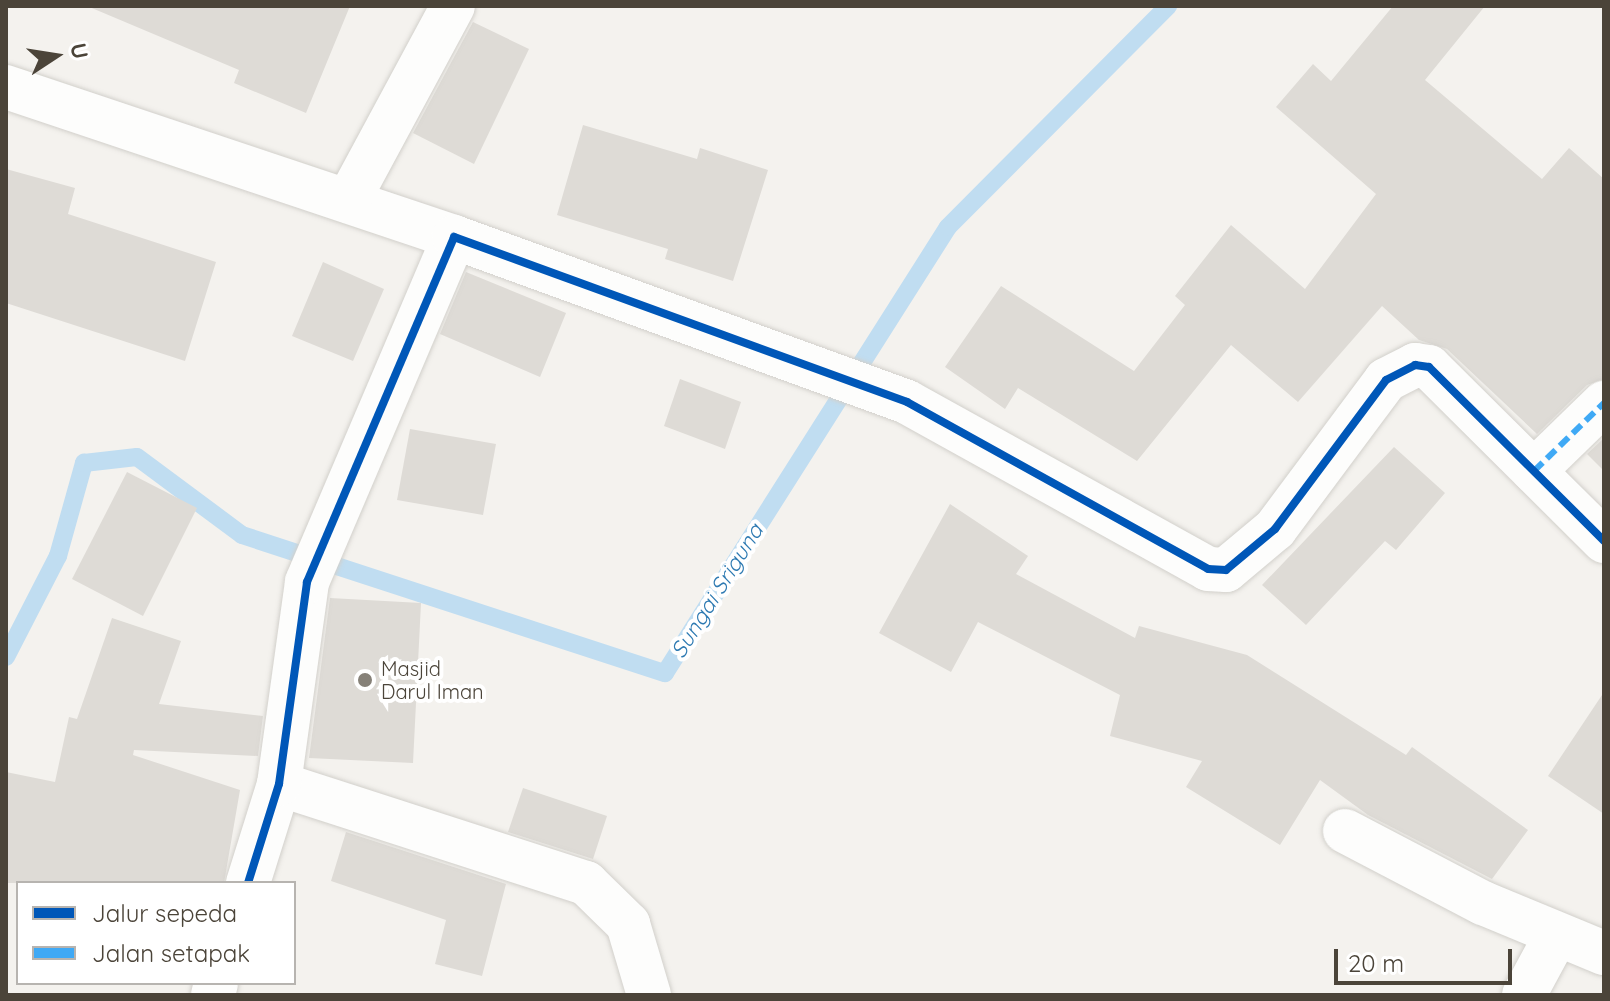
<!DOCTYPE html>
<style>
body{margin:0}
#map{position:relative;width:1610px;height:1001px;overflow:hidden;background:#f4f2ee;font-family:Quicksand,sans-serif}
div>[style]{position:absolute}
.stream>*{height:18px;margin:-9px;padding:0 9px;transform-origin:9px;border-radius:9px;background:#c0ddf1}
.building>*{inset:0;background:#dedbd6}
.roads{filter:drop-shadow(0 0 2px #d2d0cb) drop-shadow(0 0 2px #d2d0cb)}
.street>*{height:44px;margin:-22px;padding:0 22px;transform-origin:22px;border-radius:22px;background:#fdfdfc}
.quiet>*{height:6px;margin-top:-3px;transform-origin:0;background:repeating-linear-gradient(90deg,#3fa9f5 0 12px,transparent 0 18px)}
.cycleway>*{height:8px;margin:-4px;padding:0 4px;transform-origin:4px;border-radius:4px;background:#0057b8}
.dots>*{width:22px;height:22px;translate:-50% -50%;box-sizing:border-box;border:4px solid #fff;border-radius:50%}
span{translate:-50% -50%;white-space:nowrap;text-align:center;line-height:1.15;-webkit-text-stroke:8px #fff;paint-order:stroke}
.poi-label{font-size:20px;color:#4b4439}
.left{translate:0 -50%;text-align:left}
.water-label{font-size:22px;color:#2e7ab2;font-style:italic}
.frame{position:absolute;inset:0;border:8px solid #4b4439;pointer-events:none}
.legend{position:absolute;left:16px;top:881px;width:280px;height:104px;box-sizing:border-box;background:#fff;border:2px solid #b7b4b0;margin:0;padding:10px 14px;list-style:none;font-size:24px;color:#4b4439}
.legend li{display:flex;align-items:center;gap:16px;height:40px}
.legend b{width:40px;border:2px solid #b7b4b0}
.north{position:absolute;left:16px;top:16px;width:80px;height:80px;-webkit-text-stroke:6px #fff;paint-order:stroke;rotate:78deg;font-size:22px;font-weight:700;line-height:32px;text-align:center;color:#4b4439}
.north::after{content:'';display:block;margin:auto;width:28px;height:36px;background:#4b4439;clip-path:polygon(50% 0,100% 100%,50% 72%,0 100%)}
.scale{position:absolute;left:1334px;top:949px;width:178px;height:36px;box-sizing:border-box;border:4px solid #4b4439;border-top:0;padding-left:10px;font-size:24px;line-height:28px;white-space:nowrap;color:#4b4439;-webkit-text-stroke:6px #fff;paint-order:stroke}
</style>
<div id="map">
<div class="stream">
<i style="left:6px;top:657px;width:114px;rotate:-62.8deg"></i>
<i style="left:58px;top:556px;width:97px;rotate:-74.4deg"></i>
<i style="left:84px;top:463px;width:53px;rotate:-6.5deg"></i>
<i style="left:137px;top:457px;width:131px;rotate:36.6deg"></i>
<i style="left:242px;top:535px;width:445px;rotate:18.1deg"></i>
<i style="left:665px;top:673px;width:528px;rotate:-57.6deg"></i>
<i style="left:948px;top:227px;width:312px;rotate:-45.1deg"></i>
</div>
<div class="building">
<i style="clip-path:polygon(87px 6px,350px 6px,306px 113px,234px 83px,239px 70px)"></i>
<i style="clip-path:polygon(1393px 6px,1485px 6px,1425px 80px,1542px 179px,1569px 148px,1604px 179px,1604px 379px,1587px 385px,1537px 434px,1447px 349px,1419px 340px,1382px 306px,1298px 402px,1231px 345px,1137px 461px,1018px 388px,1005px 409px,945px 367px,1001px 286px,1134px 371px,1185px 305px,1175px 296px,1231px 225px,1305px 289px,1376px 194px,1276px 107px,1313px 64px,1331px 81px)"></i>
<i style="clip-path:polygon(473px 22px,529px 49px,474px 164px,413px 133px)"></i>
<i style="clip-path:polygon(583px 125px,697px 159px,700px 148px,768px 170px,733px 281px,665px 259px,668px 249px,557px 215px)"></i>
<i style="clip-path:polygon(6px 169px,75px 188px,68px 214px,216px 262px,185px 361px,6px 303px)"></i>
<i style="clip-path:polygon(323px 262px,384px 289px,353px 361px,292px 336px)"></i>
<i style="clip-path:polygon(466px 272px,566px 313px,540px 377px,440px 334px)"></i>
<i style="clip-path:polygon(680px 379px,741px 402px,725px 449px,664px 426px)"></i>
<i style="clip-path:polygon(410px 429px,496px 444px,483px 515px,397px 500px)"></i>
<i style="clip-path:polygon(1604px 438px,1604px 471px,1587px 454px)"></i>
<i style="clip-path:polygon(1394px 447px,1445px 493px,1396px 550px,1385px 541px,1306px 625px,1262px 585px)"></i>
<i style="clip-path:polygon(127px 472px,197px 508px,143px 616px,72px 579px)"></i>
<i style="clip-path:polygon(950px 504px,1028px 556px,1016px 574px,1135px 638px,1139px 626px,1247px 655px,1406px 755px,1412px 747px,1528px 830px,1492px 879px,1368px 815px,1320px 780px,1280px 845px,1186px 787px,1202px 761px,1110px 736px,1120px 695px,978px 622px,951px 672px,879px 633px)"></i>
<i style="clip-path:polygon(330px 598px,421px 603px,413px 763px,309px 758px)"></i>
<i style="clip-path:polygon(112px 618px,181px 641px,159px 704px,263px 716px,258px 756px,134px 750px,133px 755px,240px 790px,224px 883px,6px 883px,6px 772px,55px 782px,69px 717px,77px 719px)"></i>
<i style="clip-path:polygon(1604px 692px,1604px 814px,1548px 776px)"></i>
<i style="clip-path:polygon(523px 788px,607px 816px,593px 859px,508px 832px)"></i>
<i style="clip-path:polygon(346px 832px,506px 884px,482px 976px,435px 964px,446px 920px,331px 881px)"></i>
</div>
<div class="roads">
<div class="street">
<i style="left:6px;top:87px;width:472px;rotate:18.5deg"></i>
<i style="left:348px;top:201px;width:221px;rotate:-61.7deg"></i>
<i style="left:1534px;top:471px;width:98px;rotate:-44.2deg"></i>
<i style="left:279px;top:784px;width:323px;rotate:17.9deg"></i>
<i style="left:586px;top:883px;width:59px;rotate:44.3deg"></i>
<i style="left:628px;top:924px;width:74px;rotate:73.5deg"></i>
<i style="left:1345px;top:831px;width:156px;rotate:27.6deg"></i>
<i style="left:1483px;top:903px;width:131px;rotate:22.5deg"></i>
<i style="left:248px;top:883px;width:104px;rotate:-72.6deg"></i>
<i style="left:279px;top:784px;width:204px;rotate:-82.1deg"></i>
<i style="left:307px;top:582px;width:375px;rotate:-66.9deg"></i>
<i style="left:454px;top:237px;width:482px;rotate:20deg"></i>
<i style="left:907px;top:402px;width:344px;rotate:29deg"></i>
<i style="left:1208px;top:569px;width:18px;rotate:3deg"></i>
<i style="left:1226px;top:570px;width:64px;rotate:-39.9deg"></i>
<i style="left:1275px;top:529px;width:186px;rotate:-53.3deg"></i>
<i style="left:1386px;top:380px;width:33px;rotate:-27deg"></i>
<i style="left:1415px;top:365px;width:14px;rotate:8deg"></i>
<i style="left:1429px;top:367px;width:247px;rotate:44.8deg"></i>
<i style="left:213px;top:995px;width:12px;rotate:-76deg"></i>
<i style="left:1524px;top:995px;width:69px;rotate:-61.6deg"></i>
</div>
</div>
<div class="quiet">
<i style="left:1534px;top:471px;width:98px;rotate:-44.2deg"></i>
</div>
<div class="cycleway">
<i style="left:248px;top:883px;width:104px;rotate:-72.6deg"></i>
<i style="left:279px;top:784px;width:204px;rotate:-82.1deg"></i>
<i style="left:307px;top:582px;width:375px;rotate:-66.9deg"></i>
<i style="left:454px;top:237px;width:482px;rotate:20deg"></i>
<i style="left:907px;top:402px;width:344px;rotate:29deg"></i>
<i style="left:1208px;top:569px;width:18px;rotate:3deg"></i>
<i style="left:1226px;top:570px;width:64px;rotate:-39.9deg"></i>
<i style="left:1275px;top:529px;width:186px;rotate:-53.3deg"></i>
<i style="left:1386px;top:380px;width:33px;rotate:-27deg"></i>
<i style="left:1415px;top:365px;width:14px;rotate:8deg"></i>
<i style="left:1429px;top:367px;width:247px;rotate:44.8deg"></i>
</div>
<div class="dots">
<i style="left:365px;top:680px;background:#868178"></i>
</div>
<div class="poi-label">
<span class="left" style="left:381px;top:680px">Masjid<br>Darul Iman</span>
</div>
<div class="water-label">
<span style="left:717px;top:591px;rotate:-58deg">Sungai Sriguna</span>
</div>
<div class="frame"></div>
<ul class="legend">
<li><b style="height:10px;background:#0057b8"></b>Jalur sepeda</li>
<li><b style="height:10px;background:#3fa9f5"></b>Jalan setapak</li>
</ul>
<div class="north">U</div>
<div class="scale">20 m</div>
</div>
